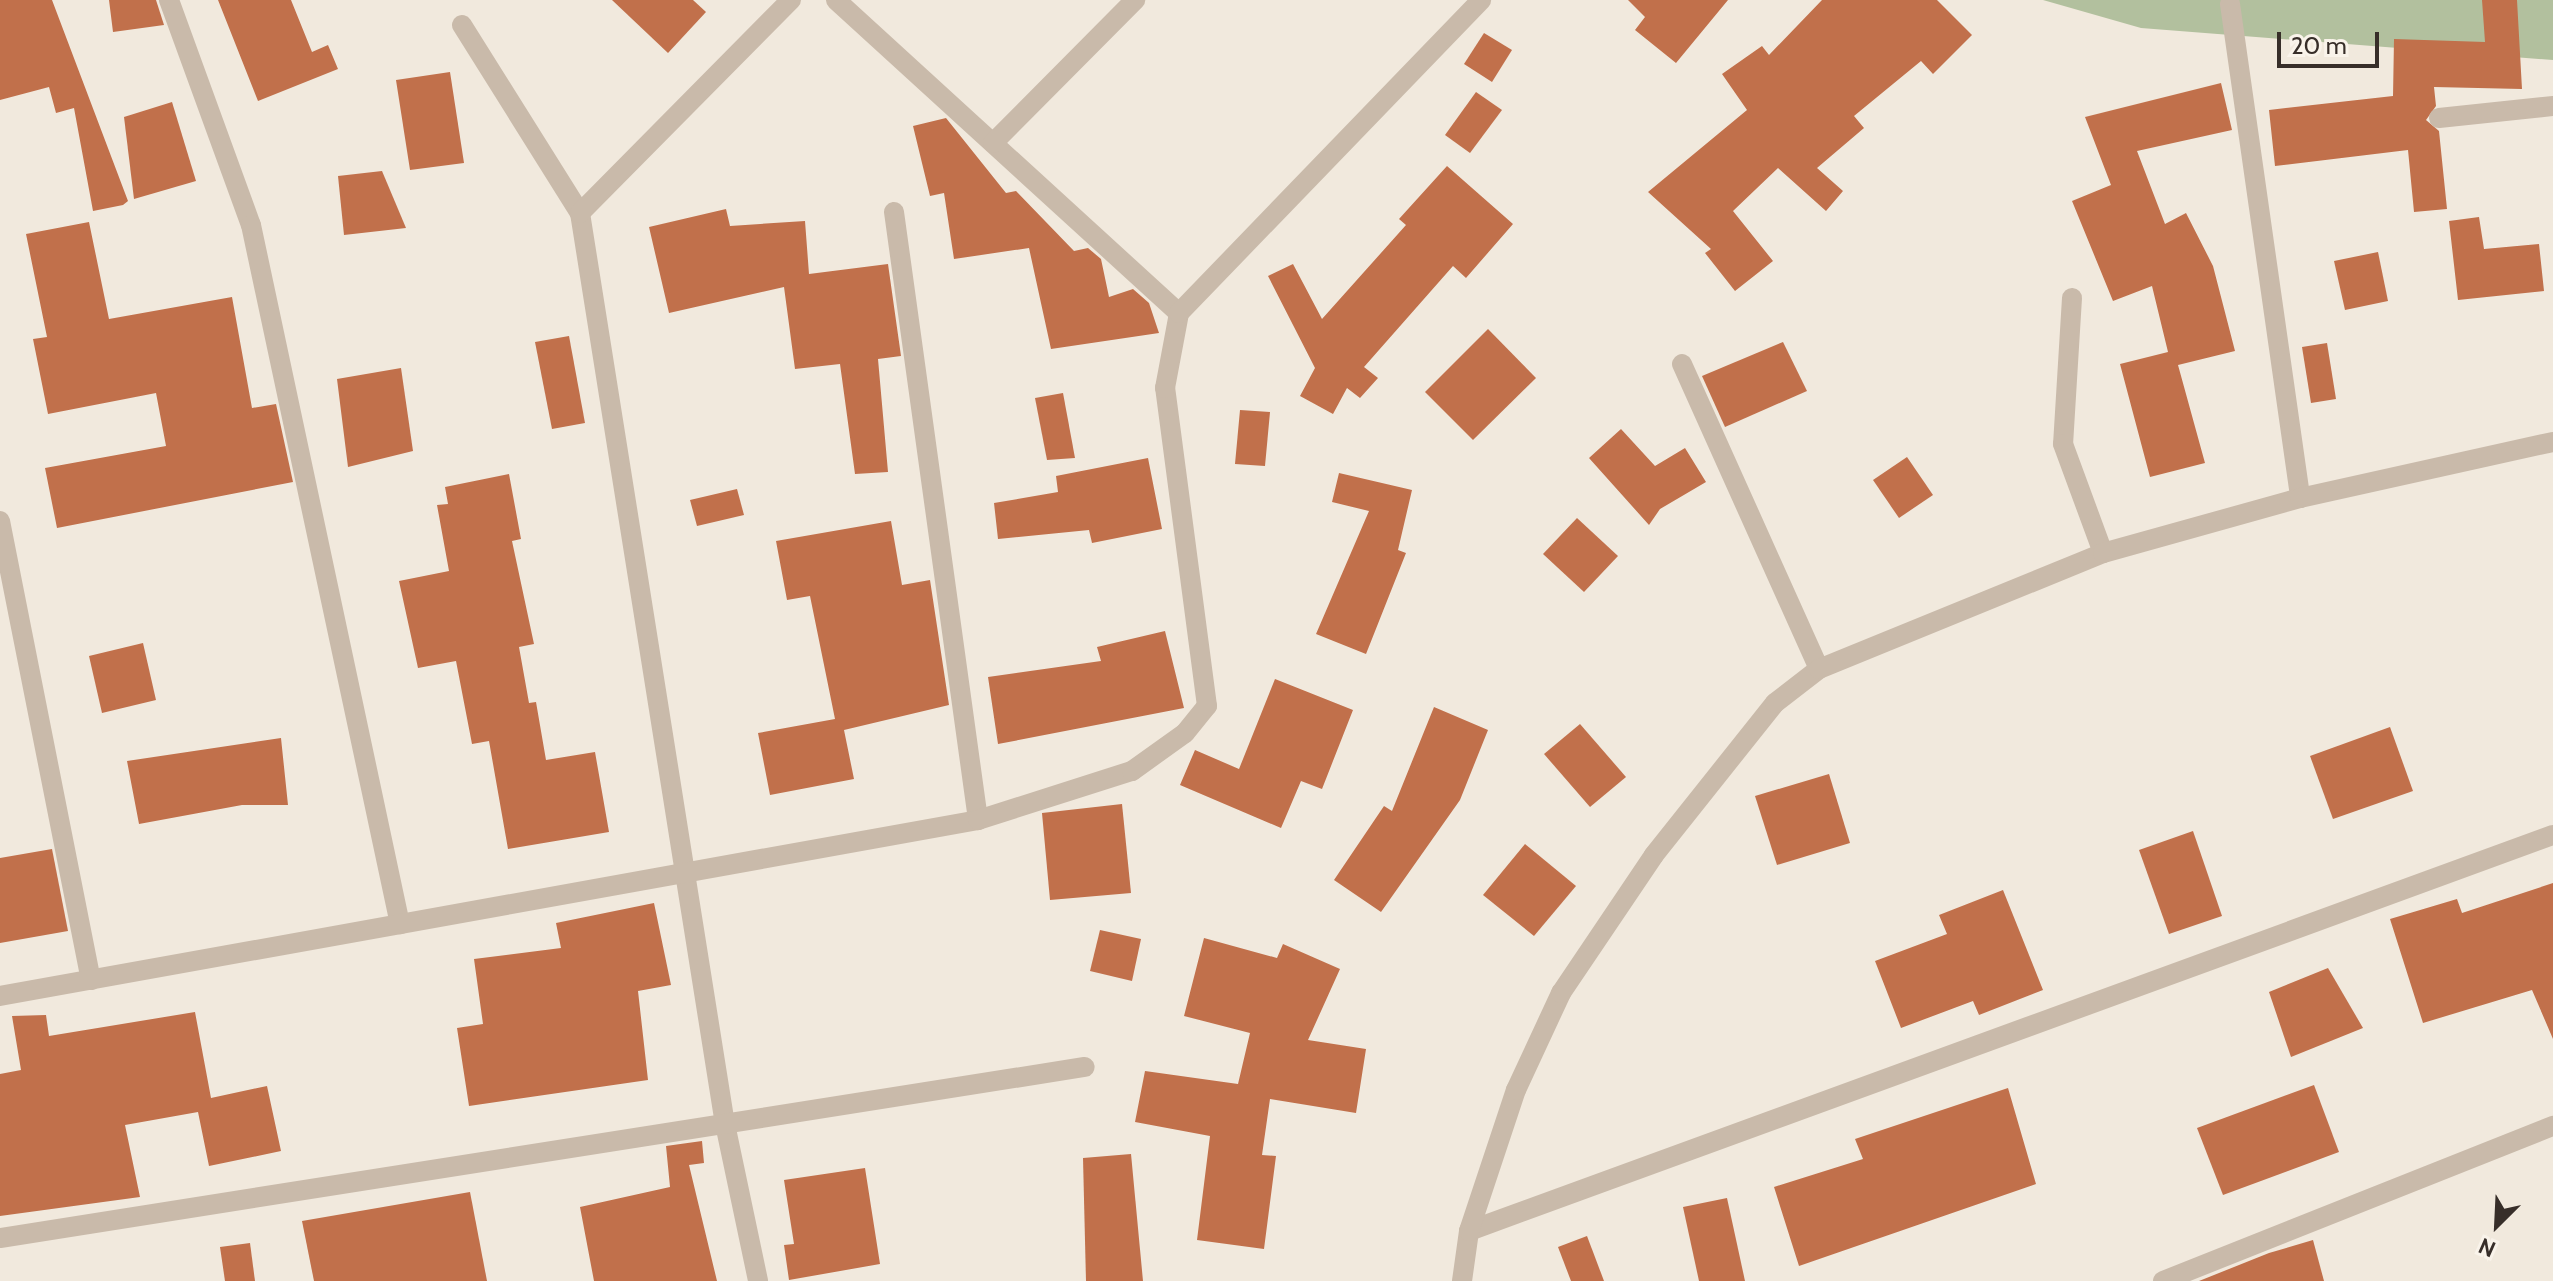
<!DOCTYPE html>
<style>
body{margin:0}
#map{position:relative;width:2553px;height:1281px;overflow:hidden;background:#f1e9dd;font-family:Cabin,sans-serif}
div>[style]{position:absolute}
.green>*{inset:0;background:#b2c09e}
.building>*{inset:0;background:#c1704b}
.minor>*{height:20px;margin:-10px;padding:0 10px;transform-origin:10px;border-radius:10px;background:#c9baaa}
span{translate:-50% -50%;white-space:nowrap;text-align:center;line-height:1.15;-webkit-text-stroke:8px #f9f3ea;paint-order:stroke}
.north{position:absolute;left:2457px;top:1185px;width:80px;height:80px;-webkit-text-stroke:6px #f9f3ea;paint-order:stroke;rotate:204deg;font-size:22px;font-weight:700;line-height:32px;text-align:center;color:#372e29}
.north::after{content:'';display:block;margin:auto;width:28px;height:36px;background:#372e29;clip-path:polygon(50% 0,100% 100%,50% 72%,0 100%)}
.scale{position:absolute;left:2277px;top:32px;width:102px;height:36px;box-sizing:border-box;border:4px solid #372e29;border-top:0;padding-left:10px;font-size:24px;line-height:28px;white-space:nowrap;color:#372e29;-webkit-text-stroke:6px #f9f3ea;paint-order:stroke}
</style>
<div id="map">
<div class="green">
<i style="clip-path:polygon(2043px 0,2553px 0,2553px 60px,2141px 28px)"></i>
</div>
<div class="building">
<i style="clip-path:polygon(0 0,52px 0,128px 201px,123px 205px,93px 211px,74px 108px,56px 113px,49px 87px,0 100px)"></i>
<i style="clip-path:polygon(109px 0,156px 0,164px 25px,113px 32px)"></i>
<i style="clip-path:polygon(218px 0,291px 0,312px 52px,328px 45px,338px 69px,258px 101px)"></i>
<i style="clip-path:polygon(612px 0,693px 0,706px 12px,668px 53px)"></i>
<i style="clip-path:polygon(1628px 0,1728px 0,1676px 63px,1635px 30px,1645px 17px)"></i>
<i style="clip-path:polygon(1822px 0,1937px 0,1972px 35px,1933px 74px,1921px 61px,1854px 116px,1864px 128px,1817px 168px,1843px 191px,1826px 211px,1778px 168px,1733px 211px,1773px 261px,1735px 291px,1705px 253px,1711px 249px,1648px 192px,1747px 110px,1722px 74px,1762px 46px,1769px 55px)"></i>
<i style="clip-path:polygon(2482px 0,2517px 0,2522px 89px,2434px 87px,2436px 106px,2426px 120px,2439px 131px,2447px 209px,2414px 212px,2408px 150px,2275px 166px,2269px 110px,2393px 96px,2394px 39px,2485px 42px)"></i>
<i style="clip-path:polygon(1484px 33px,1512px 50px,1492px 82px,1464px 64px)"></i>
<i style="clip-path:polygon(450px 72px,464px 163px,410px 170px,396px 80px)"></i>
<i style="clip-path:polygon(2221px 83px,2232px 130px,2137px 151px,2165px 224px,2186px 213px,2213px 266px,2235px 351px,2178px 365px,2205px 463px,2150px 477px,2120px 364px,2168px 352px,2152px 286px,2113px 301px,2072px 201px,2111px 185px,2085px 117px)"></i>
<i style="clip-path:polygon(1476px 92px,1502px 110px,1470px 153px,1445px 135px)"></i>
<i style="clip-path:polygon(172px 102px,196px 181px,134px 199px,124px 117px)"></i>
<i style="clip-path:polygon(946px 118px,1006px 193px,1016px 191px,1074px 251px,1088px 248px,1101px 259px,1109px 297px,1133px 289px,1149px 303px,1159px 333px,1051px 349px,1029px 248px,954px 259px,944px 193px,930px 196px,913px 126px)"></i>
<i style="clip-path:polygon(1447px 166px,1513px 224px,1466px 278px,1453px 266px,1364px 367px,1378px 378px,1360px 398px,1347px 388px,1333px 414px,1300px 396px,1315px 368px,1268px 276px,1293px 264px,1322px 319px,1406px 225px,1399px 219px)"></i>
<i style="clip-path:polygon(382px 171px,406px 228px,344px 235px,338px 176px)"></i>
<i style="clip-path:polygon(726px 209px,730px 226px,805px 221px,809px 274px,888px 264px,901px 356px,878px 359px,888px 472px,855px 474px,840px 364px,795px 369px,784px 287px,669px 313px,649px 227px)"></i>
<i style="clip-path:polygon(2479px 217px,2484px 249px,2539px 244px,2544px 291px,2458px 300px,2449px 221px)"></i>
<i style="clip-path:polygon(89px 222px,109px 319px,232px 297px,252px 408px,276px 404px,293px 482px,57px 528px,45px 468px,166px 446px,156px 393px,48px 414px,33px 339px,47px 337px,26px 234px)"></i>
<i style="clip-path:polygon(2378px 252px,2388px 301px,2345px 310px,2334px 261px)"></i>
<i style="clip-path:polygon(1488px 329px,1536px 378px,1473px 440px,1425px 392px)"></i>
<i style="clip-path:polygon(569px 336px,585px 423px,552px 429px,535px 342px)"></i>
<i style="clip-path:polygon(1783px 342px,1807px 391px,1725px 427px,1702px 376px)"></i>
<i style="clip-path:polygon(2327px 343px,2336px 399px,2311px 403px,2302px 347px)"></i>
<i style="clip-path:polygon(401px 368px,413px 451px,348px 467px,337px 379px)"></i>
<i style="clip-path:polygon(1063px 393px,1075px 458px,1047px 460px,1035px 398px)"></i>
<i style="clip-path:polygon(1240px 410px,1270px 412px,1265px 466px,1235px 464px)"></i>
<i style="clip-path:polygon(1621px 429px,1655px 466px,1685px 448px,1706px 482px,1660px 509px,1649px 525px,1589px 458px)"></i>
<i style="clip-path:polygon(1907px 457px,1933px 495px,1899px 518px,1873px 480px)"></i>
<i style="clip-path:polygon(1148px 458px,1162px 529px,1092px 543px,1089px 530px,998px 539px,994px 503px,1058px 492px,1056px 476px)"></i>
<i style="clip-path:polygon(1339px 473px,1412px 490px,1398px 550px,1406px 553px,1366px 654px,1316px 634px,1369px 511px,1332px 502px)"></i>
<i style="clip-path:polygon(509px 474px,521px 539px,512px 541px,534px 644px,519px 647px,529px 703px,536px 702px,546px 760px,595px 752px,609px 832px,508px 849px,489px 741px,472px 744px,456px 661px,418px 668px,399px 581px,449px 571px,437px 505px,448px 504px,445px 487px)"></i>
<i style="clip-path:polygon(737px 489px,744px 515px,697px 526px,690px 500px)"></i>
<i style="clip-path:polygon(1577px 518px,1618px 556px,1584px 592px,1543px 554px)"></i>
<i style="clip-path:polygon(891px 521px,902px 585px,930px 580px,949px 705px,844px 730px,854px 779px,770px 795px,758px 733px,835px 719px,810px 596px,787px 600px,776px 541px)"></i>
<i style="clip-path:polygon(1165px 631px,1184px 708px,998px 744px,988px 677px,1101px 661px,1097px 647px)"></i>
<i style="clip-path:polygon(143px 643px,156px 700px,102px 713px,89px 656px)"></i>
<i style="clip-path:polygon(1275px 679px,1353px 710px,1322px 789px,1301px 781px,1281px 828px,1180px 785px,1195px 750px,1239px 769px)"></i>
<i style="clip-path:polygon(1434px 707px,1488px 730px,1460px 800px,1381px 912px,1334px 880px,1384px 806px,1392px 811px)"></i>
<i style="clip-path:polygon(1580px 724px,1626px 777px,1590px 807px,1544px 754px)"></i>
<i style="clip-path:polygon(2390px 727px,2413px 791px,2333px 819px,2310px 756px)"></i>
<i style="clip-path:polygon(281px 738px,288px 805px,242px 805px,139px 824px,127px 761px)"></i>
<i style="clip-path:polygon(1829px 774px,1850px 843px,1777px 865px,1755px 796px)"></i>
<i style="clip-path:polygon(1122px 804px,1131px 893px,1050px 900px,1042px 813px)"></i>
<i style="clip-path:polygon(2193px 831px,2222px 916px,2169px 934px,2139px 850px)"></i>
<i style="clip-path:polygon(1525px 844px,1576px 886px,1534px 936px,1483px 895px)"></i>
<i style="clip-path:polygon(52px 849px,68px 931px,0 943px,0 858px)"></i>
<i style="clip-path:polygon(2553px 883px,2553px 1039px,2532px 990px,2423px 1023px,2390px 919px,2457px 899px,2462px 913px)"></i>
<i style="clip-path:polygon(2003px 890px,2043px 990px,1979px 1015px,1973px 1001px,1901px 1028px,1875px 961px,1947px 934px,1939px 915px)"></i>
<i style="clip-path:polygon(654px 903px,671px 985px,638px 991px,648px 1080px,469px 1106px,457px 1028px,483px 1024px,474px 959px,561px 948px,556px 923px)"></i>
<i style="clip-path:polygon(1100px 930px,1141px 939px,1132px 981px,1090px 971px)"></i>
<i style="clip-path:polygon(1204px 938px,1277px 958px,1283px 944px,1340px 969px,1308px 1040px,1366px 1049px,1356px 1113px,1270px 1099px,1262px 1155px,1276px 1156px,1264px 1249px,1197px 1240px,1210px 1136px,1135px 1122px,1145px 1071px,1238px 1084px,1250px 1033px,1184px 1016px)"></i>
<i style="clip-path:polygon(2328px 968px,2363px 1028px,2291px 1057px,2269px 992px)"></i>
<i style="clip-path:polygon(195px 1012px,211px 1098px,267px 1086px,281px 1151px,209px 1166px,198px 1112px,125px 1125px,140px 1197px,0 1216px,0 1074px,21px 1070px,12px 1016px,46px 1015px,49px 1036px)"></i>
<i style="clip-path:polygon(2314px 1085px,2339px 1152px,2223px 1195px,2197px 1128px)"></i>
<i style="clip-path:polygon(2008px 1088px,2036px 1184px,1799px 1266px,1774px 1187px,1863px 1159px,1855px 1139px)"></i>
<i style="clip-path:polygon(702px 1141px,704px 1163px,689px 1165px,717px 1281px,594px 1281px,580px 1207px,670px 1187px,666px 1146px)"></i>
<i style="clip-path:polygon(1131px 1154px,1143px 1281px,1086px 1281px,1083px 1158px)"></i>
<i style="clip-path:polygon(865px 1168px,880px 1264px,789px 1280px,784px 1245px,794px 1244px,784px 1180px)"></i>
<i style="clip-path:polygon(470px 1192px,487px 1281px,314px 1281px,302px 1221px)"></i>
<i style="clip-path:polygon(1727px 1198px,1745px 1281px,1699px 1281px,1683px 1207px)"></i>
<i style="clip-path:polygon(1587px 1236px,1604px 1281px,1571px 1281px,1558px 1247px)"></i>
<i style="clip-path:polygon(2313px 1240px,2324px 1281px,2199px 1281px,2269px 1253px)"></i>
<i style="clip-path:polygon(250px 1243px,255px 1281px,225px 1281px,220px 1247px)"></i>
</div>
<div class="minor">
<i style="left:169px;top:0;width:239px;rotate:70deg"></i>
<i style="left:251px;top:225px;width:715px;rotate:77.97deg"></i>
<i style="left:836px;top:0;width:464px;rotate:42.4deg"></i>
<i style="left:2230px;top:4px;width:499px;rotate:81.9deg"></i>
<i style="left:462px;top:25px;width:222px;rotate:57.9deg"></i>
<i style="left:580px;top:213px;width:922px;rotate:80.96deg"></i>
<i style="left:725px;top:1124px;width:160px;rotate:78.1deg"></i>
<i style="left:2439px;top:118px;width:115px;rotate:-6deg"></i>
<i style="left:993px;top:143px;width:202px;rotate:-45.2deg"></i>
<i style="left:894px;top:212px;width:614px;rotate:82.13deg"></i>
<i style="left:580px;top:213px;width:300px;rotate:-45.3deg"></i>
<i style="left:2072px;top:298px;width:146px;rotate:93.5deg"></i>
<i style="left:2063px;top:444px;width:116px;rotate:69.8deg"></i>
<i style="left:1682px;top:364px;width:334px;rotate:65.8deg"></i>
<i style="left:0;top:521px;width:468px;rotate:78.8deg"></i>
<i style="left:0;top:996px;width:994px;rotate:-10.2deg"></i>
<i style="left:978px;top:820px;width:162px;rotate:-17.7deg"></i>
<i style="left:1132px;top:771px;width:65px;rotate:-35.6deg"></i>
<i style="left:1185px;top:733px;width:35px;rotate:-51deg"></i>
<i style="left:1207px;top:706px;width:321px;rotate:-97.5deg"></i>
<i style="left:1165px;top:388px;width:76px;rotate:-79.4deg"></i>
<i style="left:1179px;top:313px;width:435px;rotate:-46deg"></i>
<i style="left:1469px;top:1231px;width:1154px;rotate:-20.07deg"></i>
<i style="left:0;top:1238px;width:1098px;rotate:-8.96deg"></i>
<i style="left:1462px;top:1281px;width:50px;rotate:-82deg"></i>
<i style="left:1469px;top:1231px;width:149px;rotate:-71.6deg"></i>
<i style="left:1516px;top:1090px;width:107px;rotate:-65.1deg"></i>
<i style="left:1561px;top:993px;width:166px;rotate:-56deg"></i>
<i style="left:1654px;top:855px;width:194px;rotate:-51.5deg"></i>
<i style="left:1775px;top:703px;width:56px;rotate:-37.7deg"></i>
<i style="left:1819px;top:669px;width:307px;rotate:-22.2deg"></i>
<i style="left:2103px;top:553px;width:205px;rotate:-15.6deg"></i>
<i style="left:2300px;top:498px;width:259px;rotate:-12.5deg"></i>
<i style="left:2163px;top:1281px;width:420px;rotate:-21.7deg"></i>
</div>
<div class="north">N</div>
<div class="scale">20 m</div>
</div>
